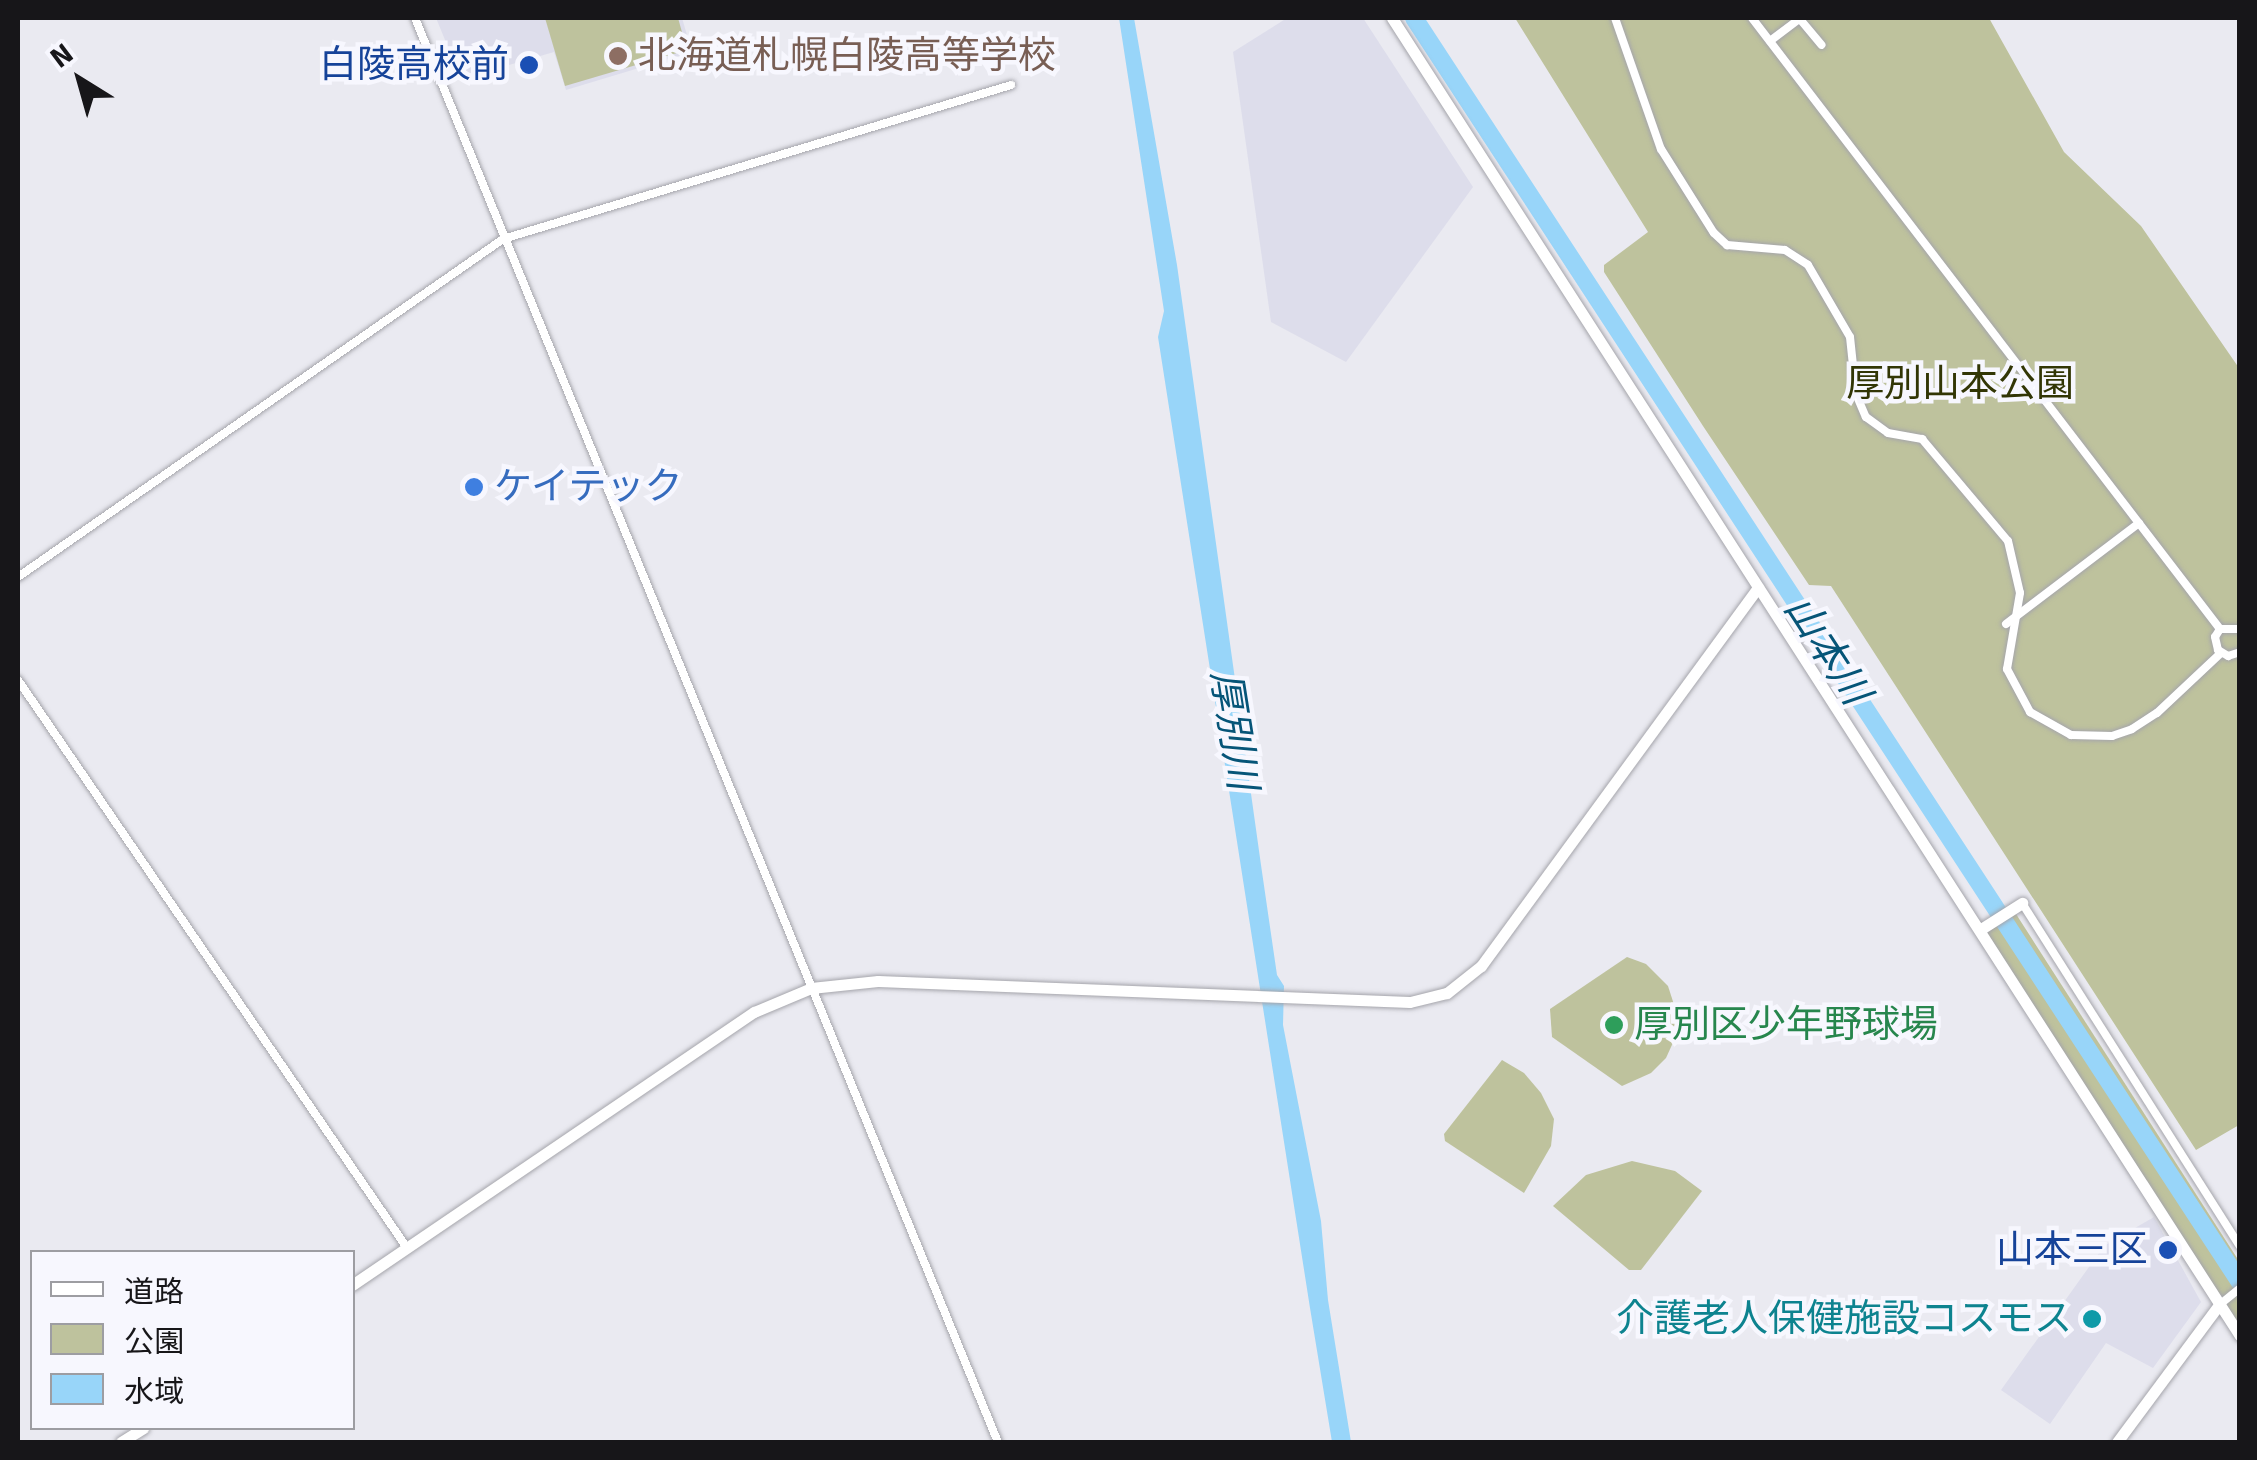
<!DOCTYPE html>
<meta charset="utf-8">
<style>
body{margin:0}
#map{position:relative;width:2257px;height:1460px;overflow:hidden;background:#eaeaf1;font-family:Signika,"Noto Sans JP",sans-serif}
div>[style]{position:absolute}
.built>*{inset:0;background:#ddddeb}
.green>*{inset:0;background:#bec29d}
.water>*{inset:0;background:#98d5f9}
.river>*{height:18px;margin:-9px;padding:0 9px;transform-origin:9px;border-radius:9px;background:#98d5f9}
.roads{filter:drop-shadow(0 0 2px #a5a5ab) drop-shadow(0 0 2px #a5a5ab)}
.street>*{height:8px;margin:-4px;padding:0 4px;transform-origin:4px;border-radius:4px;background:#fff}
.secondary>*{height:11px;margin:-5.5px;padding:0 5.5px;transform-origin:5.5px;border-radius:5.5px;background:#fff}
.dots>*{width:28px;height:28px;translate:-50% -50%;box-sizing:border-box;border:5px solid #f7f7fe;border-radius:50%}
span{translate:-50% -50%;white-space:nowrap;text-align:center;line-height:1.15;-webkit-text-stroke:9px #f7f7fe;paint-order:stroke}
.education-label{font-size:38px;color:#785e54}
.left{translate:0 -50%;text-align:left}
.transit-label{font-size:38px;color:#164399}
.right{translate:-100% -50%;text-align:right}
.park-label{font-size:38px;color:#323605}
.shop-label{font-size:38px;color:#366cbe}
.leisure-label{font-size:38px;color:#27864d}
.culture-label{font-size:38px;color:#0d838f}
.water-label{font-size:40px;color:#065578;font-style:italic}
.frame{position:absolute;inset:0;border:20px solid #171619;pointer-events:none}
.legend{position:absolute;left:30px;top:1250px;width:325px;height:180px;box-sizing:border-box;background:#f7f7fe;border:2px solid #9d9da2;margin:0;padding:12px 18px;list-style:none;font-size:30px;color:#171619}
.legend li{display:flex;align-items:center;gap:20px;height:50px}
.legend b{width:50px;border:2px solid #9d9da2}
.north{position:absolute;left:30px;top:30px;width:100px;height:100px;-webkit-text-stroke:8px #f7f7fe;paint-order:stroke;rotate:323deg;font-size:28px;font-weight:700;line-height:40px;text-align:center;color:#171619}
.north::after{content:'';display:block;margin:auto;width:35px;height:45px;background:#171619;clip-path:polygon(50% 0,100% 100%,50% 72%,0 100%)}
</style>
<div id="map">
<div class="built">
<i style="clip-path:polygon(436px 18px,682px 18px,692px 52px,566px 90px,554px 52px,461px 79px)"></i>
<i style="clip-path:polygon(1287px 18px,1363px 18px,1473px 187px,1346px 362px,1271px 322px,1233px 52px)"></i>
<i style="clip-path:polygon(2154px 1217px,2201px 1302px,2153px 1368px,2106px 1343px,2050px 1424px,2001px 1390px,2104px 1246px)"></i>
</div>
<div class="green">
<i style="clip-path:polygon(545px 18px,678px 18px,687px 50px,565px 86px)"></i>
<i style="clip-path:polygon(1515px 18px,1989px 18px,2064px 152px,2141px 226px,2239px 368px,2239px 1125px,2196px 1150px,1831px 586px,1809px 585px,1703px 426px,1604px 272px,1604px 265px,1648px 232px)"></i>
<i style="clip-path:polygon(2016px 914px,2239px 1261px,2239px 1326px,1984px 934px)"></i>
<i style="clip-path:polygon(1627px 957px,1646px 964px,1668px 986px,1677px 1014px,1676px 1036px,1666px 1058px,1651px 1073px,1622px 1086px,1552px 1037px,1550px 1009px)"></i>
<i style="clip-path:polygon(1502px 1060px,1524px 1073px,1541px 1093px,1554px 1119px,1551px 1146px,1524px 1193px,1445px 1141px,1444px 1134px)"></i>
<i style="clip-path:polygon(1632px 1161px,1675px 1171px,1702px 1191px,1641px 1270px,1629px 1270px,1553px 1206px,1586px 1175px)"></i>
</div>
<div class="water">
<i style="clip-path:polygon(1119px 18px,1134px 18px,1177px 265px,1261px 865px,1277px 975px,1284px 986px,1283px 1025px,1321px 1221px,1328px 1300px,1351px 1442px,1332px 1442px,1310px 1308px,1158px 337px,1164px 311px)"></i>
</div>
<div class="river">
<i style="left:1414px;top:18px;width:1510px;rotate:56.84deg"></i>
</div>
<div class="roads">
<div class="street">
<i style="left:415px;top:18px;width:1539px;rotate:67.74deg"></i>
<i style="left:1615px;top:18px;width:139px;rotate:70.7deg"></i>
<i style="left:1661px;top:149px;width:99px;rotate:57.8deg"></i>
<i style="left:1714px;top:233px;width:18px;rotate:43deg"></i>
<i style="left:1727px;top:245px;width:58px;rotate:4.9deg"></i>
<i style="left:1785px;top:250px;width:27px;rotate:33deg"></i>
<i style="left:1808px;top:265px;width:83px;rotate:59.7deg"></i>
<i style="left:1850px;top:337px;width:57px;rotate:84deg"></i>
<i style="left:1856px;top:394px;width:25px;rotate:67deg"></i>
<i style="left:1866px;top:417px;width:27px;rotate:36deg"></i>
<i style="left:1888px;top:433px;width:35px;rotate:10deg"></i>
<i style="left:1922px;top:439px;width:133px;rotate:49.9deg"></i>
<i style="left:2008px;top:541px;width:53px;rotate:77deg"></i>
<i style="left:2020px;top:593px;width:77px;rotate:99.7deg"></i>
<i style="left:2007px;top:669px;width:49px;rotate:61.9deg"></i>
<i style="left:2030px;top:712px;width:47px;rotate:29.3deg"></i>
<i style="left:2071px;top:735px;width:41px;rotate:1.4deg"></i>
<i style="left:2112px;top:736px;width:21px;rotate:-19deg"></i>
<i style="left:2132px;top:729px;width:30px;rotate:-33deg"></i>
<i style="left:2157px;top:713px;width:88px;rotate:-43.2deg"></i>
<i style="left:1752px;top:18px;width:770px;rotate:52.55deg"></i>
<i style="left:1799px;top:18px;width:35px;rotate:50deg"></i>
<i style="left:1770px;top:41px;width:38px;rotate:-37deg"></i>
<i style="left:18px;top:577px;width:591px;rotate:-34.87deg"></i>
<i style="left:503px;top:239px;width:531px;rotate:-16.86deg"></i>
<i style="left:2006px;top:624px;width:167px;rotate:-37.2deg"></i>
<i style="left:2220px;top:629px;width:9px;rotate:122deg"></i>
<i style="left:2215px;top:637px;width:13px;rotate:77deg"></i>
<i style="left:2218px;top:650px;width:12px;rotate:31deg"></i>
<i style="left:2228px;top:656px;width:13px;rotate:-18deg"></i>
<i style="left:2220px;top:629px;width:20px"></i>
<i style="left:18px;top:680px;width:688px;rotate:55.59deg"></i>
<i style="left:2022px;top:903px;width:406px;rotate:57.6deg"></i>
<i style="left:2218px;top:1306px;width:28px;rotate:-39deg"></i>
</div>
<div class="secondary">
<i style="left:1392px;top:18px;width:1567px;rotate:57.24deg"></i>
<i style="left:1981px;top:929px;width:49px;rotate:-32.4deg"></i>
<i style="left:352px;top:1285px;width:486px;rotate:-34.2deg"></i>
<i style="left:754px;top:1012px;width:62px;rotate:-22.8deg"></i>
<i style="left:811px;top:988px;width:67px;rotate:-6deg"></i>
<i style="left:878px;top:981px;width:532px;rotate:2.26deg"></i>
<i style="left:1410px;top:1002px;width:38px;rotate:-14deg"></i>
<i style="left:1447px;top:993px;width:43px;rotate:-38.5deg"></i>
<i style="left:1481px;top:966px;width:469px;rotate:-53.8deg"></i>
<i style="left:121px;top:1442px;width:26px;rotate:-32deg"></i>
<i style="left:2117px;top:1442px;width:169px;rotate:-53.4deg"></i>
</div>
</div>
<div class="dots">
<i style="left:618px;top:56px;background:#8d6e63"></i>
<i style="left:529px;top:65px;background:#1a4fb4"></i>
<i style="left:474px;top:487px;background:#3f7fe0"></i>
<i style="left:1614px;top:1025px;background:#2e9e5b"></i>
<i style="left:2168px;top:1250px;background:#1a4fb4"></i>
<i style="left:2092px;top:1319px;background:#0f9aa8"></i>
</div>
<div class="education-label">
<span class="left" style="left:638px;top:56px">北海道札幌白陵高等学校</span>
</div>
<div class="transit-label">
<span class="right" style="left:509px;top:65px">白陵高校前</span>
<span class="right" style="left:2148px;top:1250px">山本三区</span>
</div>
<div class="park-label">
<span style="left:1960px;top:384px">厚別山本公園</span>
</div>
<div class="shop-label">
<span class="left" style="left:494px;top:487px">ケイテック</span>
</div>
<div class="leisure-label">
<span class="left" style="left:1634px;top:1025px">厚別区少年野球場</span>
</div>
<div class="culture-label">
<span class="right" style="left:2072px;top:1319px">介護老人保健施設コスモス</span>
</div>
<div class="water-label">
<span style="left:1827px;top:650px;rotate:57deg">山本川</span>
<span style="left:1234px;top:730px;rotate:81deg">厚別川</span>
</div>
<div class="frame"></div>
<ul class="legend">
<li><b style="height:12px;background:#fff"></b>道路</li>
<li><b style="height:28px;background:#bec29d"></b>公園</li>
<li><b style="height:28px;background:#98d5f9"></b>水域</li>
</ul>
<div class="north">N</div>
</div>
